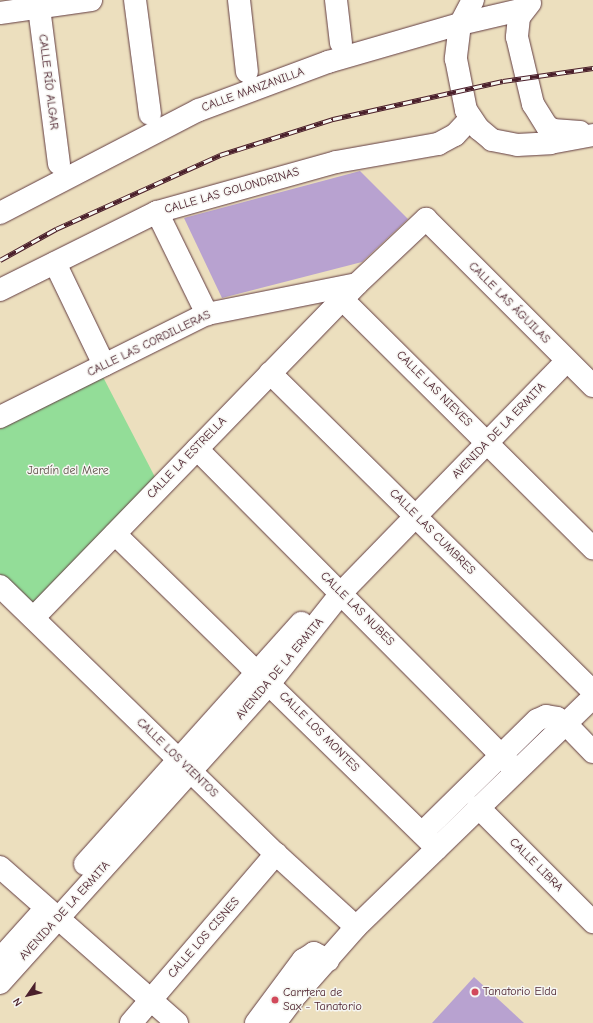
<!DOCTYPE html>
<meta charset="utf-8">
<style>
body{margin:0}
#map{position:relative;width:593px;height:1023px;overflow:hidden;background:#ecdfbe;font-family:"Comic Neue",sans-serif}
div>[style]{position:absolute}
.green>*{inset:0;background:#93dd98}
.building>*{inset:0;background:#b8a2d0}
.roads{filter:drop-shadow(0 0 1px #623c41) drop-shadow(0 0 1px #623c41)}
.minor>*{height:22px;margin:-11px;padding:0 11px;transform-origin:11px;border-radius:11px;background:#fff}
.rail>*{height:4.5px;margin-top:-2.25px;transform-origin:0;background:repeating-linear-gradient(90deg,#f6f6f2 0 9px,#4a1f2b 0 18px);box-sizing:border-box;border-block:1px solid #4a1f2b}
.dots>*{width:11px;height:11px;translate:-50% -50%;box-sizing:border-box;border:2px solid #f6f6f2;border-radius:50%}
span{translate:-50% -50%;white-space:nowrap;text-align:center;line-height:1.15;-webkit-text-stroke:3px #f6f6f2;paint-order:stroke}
.street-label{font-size:12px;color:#4a1f2b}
.park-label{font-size:12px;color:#5c4e46}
.poi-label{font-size:12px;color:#4a1f2b}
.left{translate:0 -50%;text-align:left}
.north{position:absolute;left:8px;top:975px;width:40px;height:40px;-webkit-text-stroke:3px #f6f6f2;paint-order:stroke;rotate:236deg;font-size:11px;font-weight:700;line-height:16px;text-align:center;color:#4a1f2b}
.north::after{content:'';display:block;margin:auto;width:14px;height:18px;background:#4a1f2b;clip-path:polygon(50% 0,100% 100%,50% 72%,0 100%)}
</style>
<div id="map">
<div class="green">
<i style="clip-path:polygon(103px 377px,156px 479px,32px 605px,0 574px,0 429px)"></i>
</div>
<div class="building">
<i style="clip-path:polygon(360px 171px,408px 219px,362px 262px,222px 298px,184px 218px)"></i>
<i style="clip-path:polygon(474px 977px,524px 1023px,432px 1023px)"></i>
</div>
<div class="roads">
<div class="minor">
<i style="left:38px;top:0;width:165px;rotate:82.7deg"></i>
<i style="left:135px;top:0;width:115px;rotate:82.5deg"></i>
<i style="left:239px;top:0;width:72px;rotate:83.7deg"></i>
<i style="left:336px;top:0;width:43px;rotate:83.4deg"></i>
<i style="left:473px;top:0;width:27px;rotate:118deg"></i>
<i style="left:460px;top:24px;width:35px;rotate:97deg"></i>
<i style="left:456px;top:59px;width:52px;rotate:78.9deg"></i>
<i style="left:466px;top:110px;width:23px;rotate:56deg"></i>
<i style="left:479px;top:129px;width:17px;rotate:40deg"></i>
<i style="left:492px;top:140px;width:25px;rotate:11deg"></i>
<i style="left:517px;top:145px;width:33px;rotate:-3deg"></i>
<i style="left:550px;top:143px;width:44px;rotate:-10.5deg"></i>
<i style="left:530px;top:3px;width:18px;rotate:128deg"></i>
<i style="left:519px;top:17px;width:20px;rotate:96deg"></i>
<i style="left:517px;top:37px;width:69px;rotate:76.6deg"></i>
<i style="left:533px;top:104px;width:26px;rotate:58deg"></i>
<i style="left:547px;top:126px;width:7px;rotate:34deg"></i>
<i style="left:553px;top:130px;width:27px;rotate:4deg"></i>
<i style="left:0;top:13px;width:92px;rotate:-8.1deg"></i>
<i style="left:157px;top:212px;width:114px;rotate:63.9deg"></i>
<i style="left:0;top:213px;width:224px;rotate:-27.4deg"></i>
<i style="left:199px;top:110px;width:138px;rotate:-20.4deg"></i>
<i style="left:328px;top:62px;width:137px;rotate:-16.1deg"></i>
<i style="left:460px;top:24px;width:66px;rotate:-13.2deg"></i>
<i style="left:55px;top:263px;width:113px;rotate:64.3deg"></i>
<i style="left:357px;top:284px;width:95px;rotate:-43.3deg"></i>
<i style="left:426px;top:219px;width:236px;rotate:45deg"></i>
<i style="left:0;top:290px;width:175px;rotate:-26.4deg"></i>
<i style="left:157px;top:212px;width:186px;rotate:-15.6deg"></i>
<i style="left:336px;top:162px;width:104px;rotate:-10deg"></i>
<i style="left:438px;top:144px;width:19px;rotate:-28deg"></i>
<i style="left:455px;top:135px;width:22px;rotate:-47deg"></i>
<i style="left:342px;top:299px;width:354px;rotate:44.8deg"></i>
<i style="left:270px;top:373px;width:454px;rotate:44.6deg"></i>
<i style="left:0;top:417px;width:231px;rotate:-26.5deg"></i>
<i style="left:207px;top:314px;width:153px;rotate:-11.3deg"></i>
<i style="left:357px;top:284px;width:465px;rotate:134.1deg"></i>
<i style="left:197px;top:449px;width:453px;rotate:45.2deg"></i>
<i style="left:115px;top:534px;width:450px;rotate:44.3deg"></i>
<i style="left:0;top:586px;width:385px;rotate:44.2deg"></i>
<i style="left:276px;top:854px;width:108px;rotate:42.4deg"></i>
<i style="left:478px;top:807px;width:163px;rotate:45deg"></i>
<i style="left:422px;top:833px;width:161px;rotate:-44.5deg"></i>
<i style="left:537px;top:720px;width:10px;rotate:-24deg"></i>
<i style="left:546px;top:716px;width:11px;rotate:10deg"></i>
<i style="left:557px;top:718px;width:11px;rotate:34deg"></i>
<i style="left:566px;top:724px;width:39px;rotate:46deg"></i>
<i style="left:85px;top:864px;width:324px;rotate:-48.1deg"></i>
<i style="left:0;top:867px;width:236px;rotate:41.4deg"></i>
<i style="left:0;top:959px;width:57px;rotate:-47.9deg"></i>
<i style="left:0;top:983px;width:402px;rotate:-48deg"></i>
<i style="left:269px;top:684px;width:116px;rotate:-51.6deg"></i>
<i style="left:341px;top:593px;width:324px;rotate:-45.8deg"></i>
<i style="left:131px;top:1023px;width:223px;rotate:-49.4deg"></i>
<i style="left:256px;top:1023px;width:79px;rotate:-53.3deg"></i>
<i style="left:303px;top:960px;width:13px;rotate:-32deg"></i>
<i style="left:314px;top:953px;width:16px;rotate:27deg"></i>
<i style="left:275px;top:1023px;width:36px;rotate:-53deg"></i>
<i style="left:297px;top:994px;width:89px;rotate:-48.6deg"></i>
<i style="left:356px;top:927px;width:330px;rotate:-44.1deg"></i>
</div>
</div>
<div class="rail">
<i style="left:0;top:260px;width:64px;rotate:-29deg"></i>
<i style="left:56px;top:229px;width:180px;rotate:-24.3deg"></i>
<i style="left:220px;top:155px;width:119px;rotate:-17.7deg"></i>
<i style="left:333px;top:119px;width:174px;rotate:-12.6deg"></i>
<i style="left:503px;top:81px;width:91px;rotate:-8.2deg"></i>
</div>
<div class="dots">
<i style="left:475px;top:992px;background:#d1495b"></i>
<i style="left:275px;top:1000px;background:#d1495b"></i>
</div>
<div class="street-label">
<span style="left:48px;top:82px;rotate:83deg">CALLE RÍO ALGAR</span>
<span style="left:253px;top:90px;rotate:-20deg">CALLE MANZANILLA</span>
<span style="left:232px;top:191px;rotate:-16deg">CALLE LAS GOLONDRINAS</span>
<span style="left:509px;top:303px;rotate:45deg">CALLE LAS ÁGUILAS</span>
<span style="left:149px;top:344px;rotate:-26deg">CALLE LAS CORDILLERAS</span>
<span style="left:434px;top:389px;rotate:45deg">CALLE LAS NIEVES</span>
<span style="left:499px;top:431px;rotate:-46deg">AVENIDA DE LA ERMITA</span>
<span style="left:187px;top:458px;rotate:-46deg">CALLE LA ESTRELLA</span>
<span style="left:432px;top:532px;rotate:45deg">CALLE LAS CUMBRES</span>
<span style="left:357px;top:609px;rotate:45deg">CALLE LAS NUBES</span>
<span style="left:280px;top:669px;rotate:-50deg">AVENIDA DE LA ERMITA</span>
<span style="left:319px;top:732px;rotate:45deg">CALLE LOS MONTES</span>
<span style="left:177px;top:758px;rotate:44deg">CALLE LOS VIENTOS</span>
<span style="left:536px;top:865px;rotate:45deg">CALLE LIBRA</span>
<span style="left:65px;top:911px;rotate:-48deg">AVENIDA DE LA ERMITA</span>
<span style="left:204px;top:938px;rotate:-49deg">CALLE LOS CISNES</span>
</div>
<div class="park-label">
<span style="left:68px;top:471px">Jardín del Mere</span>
</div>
<div class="poi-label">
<span class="left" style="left:483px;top:992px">Tanatorio Elda</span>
<span class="left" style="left:283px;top:1000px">Carrtera de<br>Sax - Tanatorio</span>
</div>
<div class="north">N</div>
</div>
